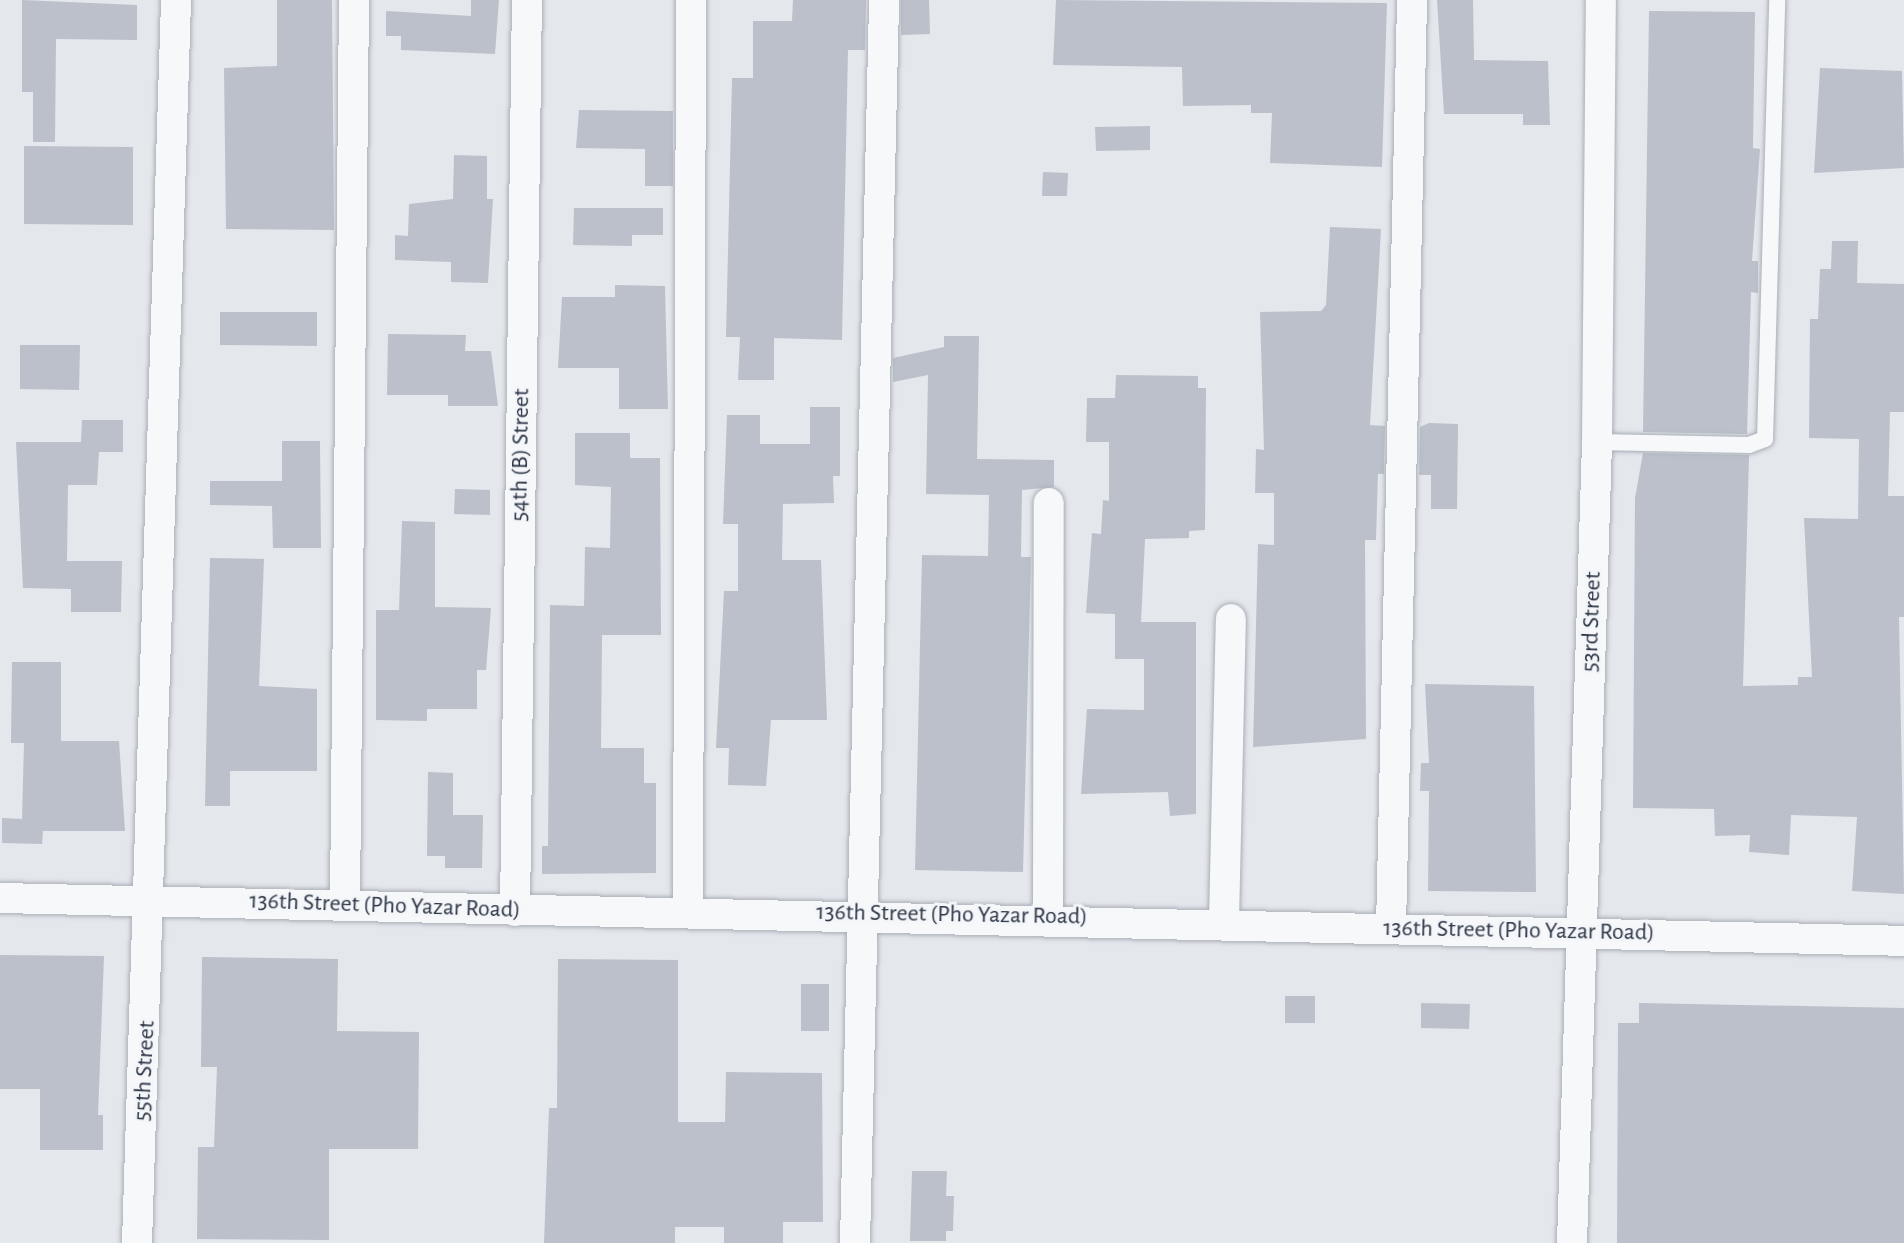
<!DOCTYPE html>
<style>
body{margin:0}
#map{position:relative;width:1904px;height:1243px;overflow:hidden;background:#e4e7ec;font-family:"Alegreya Sans",sans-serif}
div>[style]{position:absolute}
.building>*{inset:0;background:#bbc0ca}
.roads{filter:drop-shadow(0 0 2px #a9aeb7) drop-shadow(0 0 2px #a9aeb7)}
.service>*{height:16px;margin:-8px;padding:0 8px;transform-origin:8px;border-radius:8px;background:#f7f8fa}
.minor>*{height:30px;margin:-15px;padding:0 15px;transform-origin:15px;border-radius:15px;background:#f7f8fa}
span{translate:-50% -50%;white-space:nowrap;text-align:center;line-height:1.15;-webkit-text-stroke:6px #f4f6f9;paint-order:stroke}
.street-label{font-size:24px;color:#2b3445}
</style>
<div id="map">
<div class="building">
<i style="clip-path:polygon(22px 0,137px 5px,137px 40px,56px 39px,55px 142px,33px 142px,33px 92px,22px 92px)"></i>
<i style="clip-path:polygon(277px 0,332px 0,334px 230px,226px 229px,224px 68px,277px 66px)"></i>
<i style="clip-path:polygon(471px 0,499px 0,495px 54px,401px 50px,401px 36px,386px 36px,386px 11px,471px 16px)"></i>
<i style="clip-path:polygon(793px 0,866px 0,865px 50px,848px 50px,842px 340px,774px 338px,774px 380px,738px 380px,740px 337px,726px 337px,732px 78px,753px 78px,753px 21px,792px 21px)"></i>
<i style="clip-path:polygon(901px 0,929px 0,930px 34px,901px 35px)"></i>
<i style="clip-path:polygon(1056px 0,1387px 3px,1382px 167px,1270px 163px,1272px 113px,1251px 113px,1251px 105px,1183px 106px,1182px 67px,1053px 65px)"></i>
<i style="clip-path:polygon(1437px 0,1473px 0,1474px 60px,1548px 61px,1550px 125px,1523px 125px,1523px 114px,1444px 114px)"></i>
<i style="clip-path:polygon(1649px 11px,1755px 12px,1753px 148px,1760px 149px,1752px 261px,1758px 261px,1758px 293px,1751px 292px,1747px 434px,1643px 432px)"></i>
<i style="clip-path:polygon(1820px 68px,1902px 71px,1904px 168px,1814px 173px)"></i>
<i style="clip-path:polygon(579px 110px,673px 111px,673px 186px,645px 186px,645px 149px,576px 148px)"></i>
<i style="clip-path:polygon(1150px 126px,1150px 150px,1096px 151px,1095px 127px)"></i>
<i style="clip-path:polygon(24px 146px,133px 147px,133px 225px,24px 224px)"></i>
<i style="clip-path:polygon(454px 155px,487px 156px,487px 199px,493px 199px,488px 283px,451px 282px,451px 262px,395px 260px,395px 235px,408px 236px,409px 204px,453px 199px)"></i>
<i style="clip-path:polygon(1043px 172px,1068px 173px,1067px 196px,1042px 196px)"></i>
<i style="clip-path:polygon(574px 208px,663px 208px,663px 235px,632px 235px,632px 246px,573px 245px)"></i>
<i style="clip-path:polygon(1330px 227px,1381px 229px,1370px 425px,1385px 426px,1384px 474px,1378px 474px,1376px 540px,1365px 540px,1366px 739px,1253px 747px,1258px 544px,1274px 545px,1274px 493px,1255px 493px,1256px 449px,1264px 450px,1260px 312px,1321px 311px,1326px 305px)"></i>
<i style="clip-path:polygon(1832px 241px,1858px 241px,1857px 283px,1904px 284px,1904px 412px,1890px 412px,1888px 496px,1904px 496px,1904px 617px,1899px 617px,1904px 894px,1852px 891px,1857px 817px,1791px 815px,1789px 855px,1749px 852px,1750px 835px,1715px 836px,1714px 809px,1633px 808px,1635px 498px,1643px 453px,1749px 455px,1743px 686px,1798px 685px,1798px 677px,1812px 677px,1804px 518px,1858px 519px,1859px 439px,1809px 438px,1810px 319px,1818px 319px,1820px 269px,1831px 269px)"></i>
<i style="clip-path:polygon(615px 285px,665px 286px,668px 409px,619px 409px,619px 368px,558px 368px,562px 297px,615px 297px)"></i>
<i style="clip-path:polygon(220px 312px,317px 312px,317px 346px,220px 345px)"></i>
<i style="clip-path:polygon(388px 334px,466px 335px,465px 351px,491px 351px,498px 406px,448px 406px,448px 395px,387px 395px)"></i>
<i style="clip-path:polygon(944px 336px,979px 336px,977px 459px,1054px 460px,1054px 487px,1022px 490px,1021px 557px,1031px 557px,1023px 872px,915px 870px,922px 555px,988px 556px,989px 495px,926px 494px,928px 375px,893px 382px,893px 358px,944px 347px)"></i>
<i style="clip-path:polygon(20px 345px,80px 345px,79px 390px,20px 389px)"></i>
<i style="clip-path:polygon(1116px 375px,1198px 376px,1198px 388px,1206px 388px,1205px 530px,1189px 531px,1189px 538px,1145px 539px,1141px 622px,1196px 622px,1196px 814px,1170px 816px,1168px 792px,1081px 794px,1087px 709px,1144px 710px,1144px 659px,1115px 659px,1115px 614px,1086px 613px,1092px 533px,1101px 534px,1103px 500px,1109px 501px,1109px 442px,1086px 442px,1087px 398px,1115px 398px)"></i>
<i style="clip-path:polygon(810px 407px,840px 407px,840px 476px,833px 476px,834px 503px,783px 504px,782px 560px,821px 560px,827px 720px,771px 720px,766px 786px,728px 785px,729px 748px,716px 748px,724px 591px,738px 591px,738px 524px,723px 524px,727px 415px,760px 415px,760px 444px,810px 444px)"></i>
<i style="clip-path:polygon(82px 420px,123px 420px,123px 452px,99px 452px,97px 485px,68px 485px,67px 561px,122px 561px,121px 612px,71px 612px,71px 589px,23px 588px,16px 442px,81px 442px)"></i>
<i style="clip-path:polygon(1429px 423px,1458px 424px,1457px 509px,1431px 509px,1431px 475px,1419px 475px,1420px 427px)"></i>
<i style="clip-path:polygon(575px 433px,630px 433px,630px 458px,660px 458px,661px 635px,602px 635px,601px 748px,644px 748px,644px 783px,656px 783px,656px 873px,542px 874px,542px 846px,548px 846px,550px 605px,584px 606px,585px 547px,610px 548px,611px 487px,575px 485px)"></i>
<i style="clip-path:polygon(282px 441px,320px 441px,321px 548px,273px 548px,272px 506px,210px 505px,210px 481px,282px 481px)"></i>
<i style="clip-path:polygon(455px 489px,490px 490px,490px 515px,454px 514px)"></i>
<i style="clip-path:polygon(402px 521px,435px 522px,435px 607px,491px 608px,486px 670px,477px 670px,477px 709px,427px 709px,427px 721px,376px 720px,376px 610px,399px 610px)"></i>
<i style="clip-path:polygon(210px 558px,264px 559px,259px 686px,317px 689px,317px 771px,230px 771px,230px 806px,205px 806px)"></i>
<i style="clip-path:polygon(12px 662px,61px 662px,61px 741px,119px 741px,125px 831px,43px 831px,42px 844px,2px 843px,2px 818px,22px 819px,24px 743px,11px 743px)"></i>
<i style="clip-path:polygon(1425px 684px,1534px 686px,1536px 892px,1428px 891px,1429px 791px,1420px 791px,1421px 763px,1429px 763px)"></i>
<i style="clip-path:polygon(428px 772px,453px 773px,453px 815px,483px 815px,482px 868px,445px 868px,445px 856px,427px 856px)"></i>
<i style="clip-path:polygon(0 955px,104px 956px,98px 1115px,103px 1115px,103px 1150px,40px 1150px,40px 1089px,0 1089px)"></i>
<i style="clip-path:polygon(202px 957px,338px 959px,337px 1031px,419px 1032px,418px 1149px,329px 1149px,329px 1240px,197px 1239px,198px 1147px,214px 1147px,217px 1067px,201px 1067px)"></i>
<i style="clip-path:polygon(558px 959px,678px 960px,678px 1122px,725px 1122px,726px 1072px,822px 1073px,823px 1222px,783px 1222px,783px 1243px,724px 1243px,724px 1227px,675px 1227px,675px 1243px,544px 1243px,549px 1108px,557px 1108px)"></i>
<i style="clip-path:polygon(801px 984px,829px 984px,829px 1031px,801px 1031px)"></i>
<i style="clip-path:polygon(1285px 996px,1315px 996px,1315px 1023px,1285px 1023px)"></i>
<i style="clip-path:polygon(1421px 1003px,1470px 1004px,1469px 1029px,1421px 1028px)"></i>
<i style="clip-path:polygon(1639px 1003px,1904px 1008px,1904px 1243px,1617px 1243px,1618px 1023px,1639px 1023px)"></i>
<i style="clip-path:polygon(912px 1171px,947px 1171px,946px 1196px,954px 1196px,953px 1231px,946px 1231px,946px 1241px,910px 1241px)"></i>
</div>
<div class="roads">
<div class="service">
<i style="left:1597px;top:442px;width:152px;rotate:1.1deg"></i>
<i style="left:1749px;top:445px;width:17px;rotate:-21deg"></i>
<i style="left:1765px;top:439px;width:439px;rotate:-88.4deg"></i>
</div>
<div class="minor">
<i style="left:0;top:898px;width:1904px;rotate:1.29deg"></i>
<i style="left:345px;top:902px;width:902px;rotate:-89.43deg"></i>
<i style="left:688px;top:909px;width:909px;rotate:-89.81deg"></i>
<i style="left:515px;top:911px;width:911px;rotate:-89.25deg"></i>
<i style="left:1048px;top:917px;width:414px;rotate:-89.9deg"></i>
<i style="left:1224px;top:921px;width:302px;rotate:-88.7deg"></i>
<i style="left:1391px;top:928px;width:928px;rotate:-88.7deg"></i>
<i style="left:137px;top:1243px;width:1244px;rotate:-88.2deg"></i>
<i style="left:855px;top:1243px;width:1243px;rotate:-88.66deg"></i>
<i style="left:1572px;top:1243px;width:801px;rotate:-88.21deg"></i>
<i style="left:1597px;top:442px;width:442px;rotate:-89.5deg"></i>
</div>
</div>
<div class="street-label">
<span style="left:521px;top:455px;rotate:-89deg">54th (B) Street</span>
<span style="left:1592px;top:622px;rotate:-88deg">53rd Street</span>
<span style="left:385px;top:906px;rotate:2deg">136th Street (Pho Yazar Road)</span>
<span style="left:952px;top:915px;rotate:1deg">136th Street (Pho Yazar Road)</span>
<span style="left:1519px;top:931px;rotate:1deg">136th Street (Pho Yazar Road)</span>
<span style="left:145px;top:1071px;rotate:-87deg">55th Street</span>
</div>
</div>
